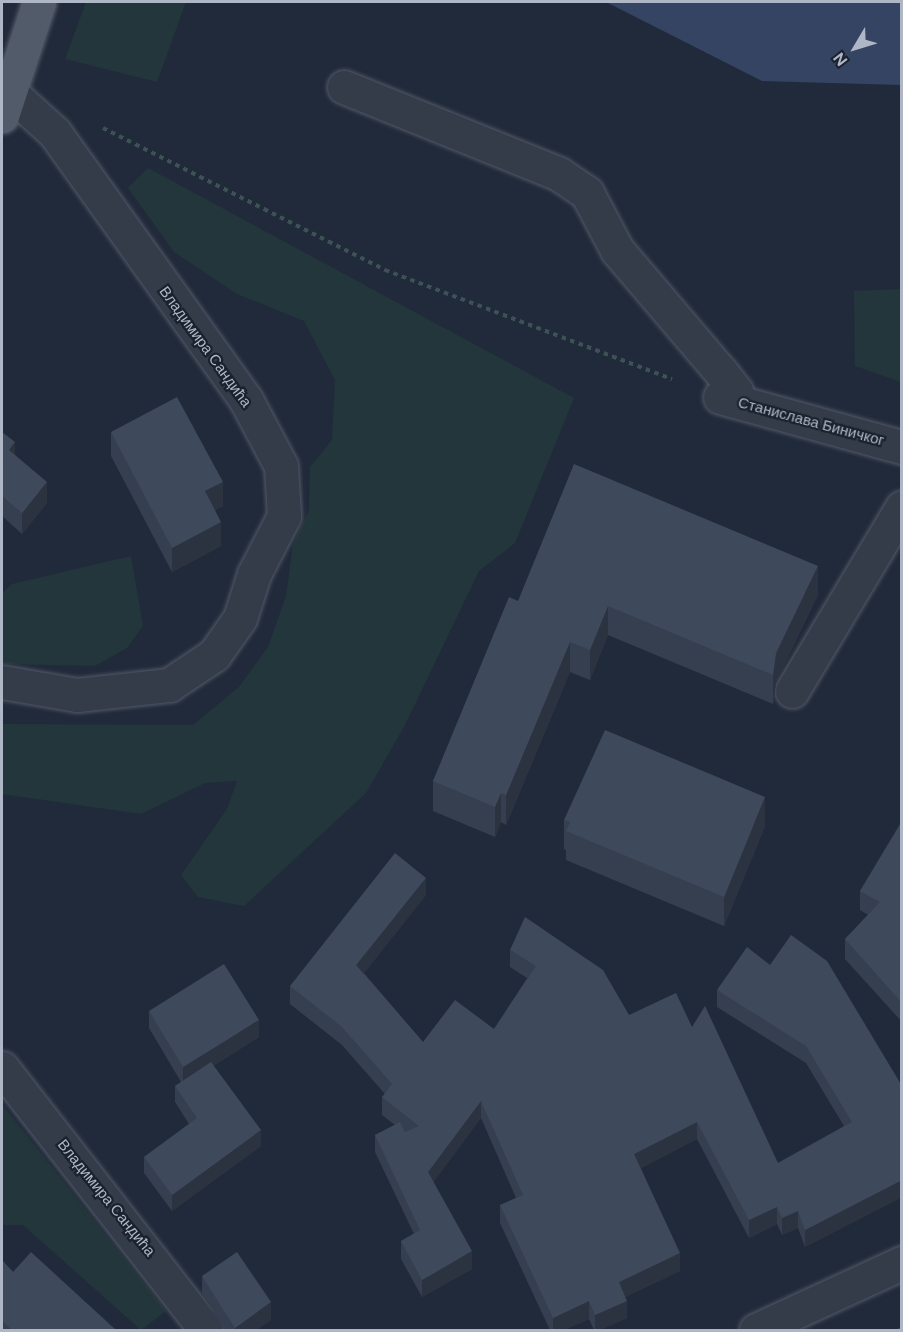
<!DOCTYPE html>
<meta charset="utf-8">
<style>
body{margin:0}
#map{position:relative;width:903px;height:1332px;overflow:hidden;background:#212a3a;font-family:"DM Sans",sans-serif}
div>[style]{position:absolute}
.green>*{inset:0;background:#23363b}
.water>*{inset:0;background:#344462}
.path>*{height:4px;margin-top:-2px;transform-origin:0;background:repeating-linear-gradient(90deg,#3d5255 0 4.5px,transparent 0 9px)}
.roads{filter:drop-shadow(0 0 2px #525968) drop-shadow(0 0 2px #525968)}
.minor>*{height:33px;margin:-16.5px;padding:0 16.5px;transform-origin:16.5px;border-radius:16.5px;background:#343c4a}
.major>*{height:33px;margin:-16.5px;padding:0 16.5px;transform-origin:16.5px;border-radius:16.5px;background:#525b6a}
.wall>*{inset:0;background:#363f4f}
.shaded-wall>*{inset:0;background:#2c3340}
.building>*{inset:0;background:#3f495c}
span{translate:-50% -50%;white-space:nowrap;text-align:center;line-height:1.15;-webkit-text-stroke:4.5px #1a212f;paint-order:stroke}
.street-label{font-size:15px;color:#afb6c6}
.frame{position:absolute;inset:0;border:3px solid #afb6c6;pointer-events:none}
.north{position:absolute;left:825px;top:18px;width:60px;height:60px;-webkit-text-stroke:4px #1a212f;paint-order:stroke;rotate:232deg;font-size:16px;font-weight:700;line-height:24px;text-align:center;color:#afb6c6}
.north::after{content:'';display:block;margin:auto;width:21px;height:27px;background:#afb6c6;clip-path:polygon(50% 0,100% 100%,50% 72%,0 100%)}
</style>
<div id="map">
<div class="green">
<i style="clip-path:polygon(86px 2px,186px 2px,157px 82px,65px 59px)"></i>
<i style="clip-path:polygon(148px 168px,574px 398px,515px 543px,479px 571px,405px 725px,366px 793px,244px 906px,198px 897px,181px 875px,227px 809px,237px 781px,205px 783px,141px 814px,2px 794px,2px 724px,193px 725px,239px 687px,268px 647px,286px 596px,293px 544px,309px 510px,310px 467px,332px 440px,335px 380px,304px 321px,237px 294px,174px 252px,128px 188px)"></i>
<i style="clip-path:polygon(901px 289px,902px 289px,901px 382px,855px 366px,854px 291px)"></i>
<i style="clip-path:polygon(131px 556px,143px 626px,127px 648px,95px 666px,2px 664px,2px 593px,12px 584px)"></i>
<i style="clip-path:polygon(2px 1104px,166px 1311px,141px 1330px,23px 1225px,2px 1225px)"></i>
</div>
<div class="water">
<i style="clip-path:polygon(606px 2px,901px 2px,901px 85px,762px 81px)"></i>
</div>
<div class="path">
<i style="left:103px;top:128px;width:316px;rotate:26.7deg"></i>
<i style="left:385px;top:270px;width:307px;rotate:20.8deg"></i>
</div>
<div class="roads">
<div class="minor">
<i style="left:344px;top:87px;width:232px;rotate:22deg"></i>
<i style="left:559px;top:174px;width:34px;rotate:34deg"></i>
<i style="left:587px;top:193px;width:64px;rotate:62.2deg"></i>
<i style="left:617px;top:250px;width:160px;rotate:49.6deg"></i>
<i style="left:721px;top:372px;width:24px;rotate:52deg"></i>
<i style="left:736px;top:391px;width:10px;rotate:101deg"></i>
<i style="left:720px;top:397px;width:189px;rotate:15.4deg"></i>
<i style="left:2px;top:682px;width:76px;rotate:9.8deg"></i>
<i style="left:77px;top:695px;width:93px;rotate:-6.2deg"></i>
<i style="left:169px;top:685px;width:54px;rotate:-33.7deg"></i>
<i style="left:214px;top:655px;width:45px;rotate:-54.9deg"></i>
<i style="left:240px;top:618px;width:46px;rotate:-72.3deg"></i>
<i style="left:254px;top:574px;width:65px;rotate:-62.7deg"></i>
<i style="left:284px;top:516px;width:50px;rotate:-93.4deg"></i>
<i style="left:281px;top:466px;width:75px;rotate:-117.9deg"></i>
<i style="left:246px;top:400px;width:328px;rotate:-125.6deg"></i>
<i style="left:55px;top:133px;width:58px;rotate:-137.8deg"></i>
<i style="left:792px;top:691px;width:214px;rotate:-59.1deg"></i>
<i style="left:2px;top:1068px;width:332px;rotate:52.1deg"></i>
<i style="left:756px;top:1330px;width:161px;rotate:-24.7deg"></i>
</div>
<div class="major">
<i style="left:2px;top:116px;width:120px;rotate:-72deg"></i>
</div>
</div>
<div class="wall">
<i style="clip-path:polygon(2px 432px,15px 455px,47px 503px,22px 534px,2px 516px)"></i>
<i style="clip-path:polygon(111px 432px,223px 506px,215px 510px,221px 546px,172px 572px,111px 456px)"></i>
<i style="clip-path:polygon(818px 595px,776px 682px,773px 704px,608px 635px,590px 680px,570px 672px,506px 825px,501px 822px,495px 837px,433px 811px,433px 781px,518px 601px)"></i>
<i style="clip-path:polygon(564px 820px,765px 826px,724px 926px,566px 860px,566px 850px,564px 849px)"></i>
<i style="clip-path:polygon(902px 821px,902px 1022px,845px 959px,845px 939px,868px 915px,860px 910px,860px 891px)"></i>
<i style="clip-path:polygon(426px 895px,364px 973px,423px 1042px,494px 1029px,527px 978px,510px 967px,510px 950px,629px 1015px,692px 1027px,778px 1163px,844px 1126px,806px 1063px,717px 1007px,717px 990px,902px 1086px,902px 1197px,805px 1247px,798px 1228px,782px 1235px,777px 1224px,749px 1238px,697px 1139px,641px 1168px,680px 1271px,625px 1297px,627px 1318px,600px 1330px,594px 1330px,589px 1319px,564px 1330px,550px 1330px,500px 1223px,500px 1205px,516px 1198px,481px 1118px,433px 1182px,472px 1269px,422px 1297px,401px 1259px,401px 1241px,414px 1234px,375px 1152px,375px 1135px,395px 1125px,382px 1115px,382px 1097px,385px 1094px,342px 1045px,290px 1004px,290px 986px)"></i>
<i style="clip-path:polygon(149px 1011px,259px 1037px,213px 1066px,261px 1146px,172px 1211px,144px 1173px,144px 1157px,189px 1124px,175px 1102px,175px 1086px,181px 1082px,149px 1028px)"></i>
<i style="clip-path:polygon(2px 1260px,13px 1272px,116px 1330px,2px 1330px)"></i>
<i style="clip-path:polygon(202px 1276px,271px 1320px,256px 1330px,225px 1330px,202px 1294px)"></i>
</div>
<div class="shaded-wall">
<i style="clip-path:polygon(15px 442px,15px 463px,9px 450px)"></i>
<i style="clip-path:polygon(47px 482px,47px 503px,22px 534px,22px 513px)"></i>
<i style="clip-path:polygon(223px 482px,223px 506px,205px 515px,205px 491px)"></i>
<i style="clip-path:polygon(221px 522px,221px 546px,172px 572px,172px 548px)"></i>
<i style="clip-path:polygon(818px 566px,818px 595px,776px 682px,773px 704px,773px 675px,776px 653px)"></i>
<i style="clip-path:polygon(608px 606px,608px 635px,590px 680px,590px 650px)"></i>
<i style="clip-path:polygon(570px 642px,570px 672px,506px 825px,506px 795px)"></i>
<i style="clip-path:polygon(501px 793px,501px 822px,495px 837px,495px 807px)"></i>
<i style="clip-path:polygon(765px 797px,765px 826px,724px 926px,724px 897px)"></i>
<i style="clip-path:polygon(426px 878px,426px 895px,356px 983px,356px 965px)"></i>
<i style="clip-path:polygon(259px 1020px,259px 1037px,183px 1085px,183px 1067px)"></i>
<i style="clip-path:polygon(481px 1101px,481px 1118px,428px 1190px,428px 1172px)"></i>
<i style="clip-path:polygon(697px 1122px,697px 1139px,634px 1172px,634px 1154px)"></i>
<i style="clip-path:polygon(261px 1130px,261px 1146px,172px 1211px,172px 1195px)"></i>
<i style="clip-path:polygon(902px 1180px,902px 1197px,805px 1247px,805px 1230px)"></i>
<i style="clip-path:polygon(777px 1207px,777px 1224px,749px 1238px,749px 1220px)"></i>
<i style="clip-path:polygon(798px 1211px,798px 1228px,782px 1235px,782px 1218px)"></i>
<i style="clip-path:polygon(472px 1251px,472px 1269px,422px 1297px,422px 1280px)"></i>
<i style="clip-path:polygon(680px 1253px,680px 1271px,619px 1300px,619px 1282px)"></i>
<i style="clip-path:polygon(589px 1301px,589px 1319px,564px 1330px,553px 1330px,553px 1318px)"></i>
<i style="clip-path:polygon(627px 1301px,627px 1318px,600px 1330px,595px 1330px,595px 1315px)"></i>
<i style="clip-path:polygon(271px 1302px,271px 1320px,256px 1330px,235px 1330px,235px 1328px)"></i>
</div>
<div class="building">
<i style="clip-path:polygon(177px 397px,223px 482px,205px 491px,221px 522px,172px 548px,111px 432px)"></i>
<i style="clip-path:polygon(2px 432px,15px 442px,9px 450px,47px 482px,22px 513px,2px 496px)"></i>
<i style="clip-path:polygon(574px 464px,818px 566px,776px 653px,773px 675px,608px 606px,590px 650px,570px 642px,506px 795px,501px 793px,495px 807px,433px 781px,509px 597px,518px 601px)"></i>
<i style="clip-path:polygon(605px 730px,765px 797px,724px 897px,566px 831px,570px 822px,564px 820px)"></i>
<i style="clip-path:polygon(902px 821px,902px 1003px,845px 939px,880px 902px,860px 891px)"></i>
<i style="clip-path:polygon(395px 853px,426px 878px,356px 965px,423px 1042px,455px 1000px,494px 1029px,536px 966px,510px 950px,525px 917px,603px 970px,629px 1015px,676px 993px,692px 1027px,705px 1006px,778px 1163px,852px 1122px,806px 1046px,717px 990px,747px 947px,770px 965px,791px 935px,827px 961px,902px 1086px,902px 1180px,805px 1230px,798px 1211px,782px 1218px,777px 1207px,749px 1220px,697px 1122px,634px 1154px,680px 1253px,619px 1282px,627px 1301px,595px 1315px,589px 1301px,553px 1318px,500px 1205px,523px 1195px,481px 1101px,428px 1172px,472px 1251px,422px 1280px,401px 1241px,420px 1230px,375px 1135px,400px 1122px,405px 1132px,419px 1126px,382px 1097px,392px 1084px,342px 1027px,290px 986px)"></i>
<i style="clip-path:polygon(224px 964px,259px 1020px,183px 1067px,149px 1011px)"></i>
<i style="clip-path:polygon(211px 1062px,261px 1130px,172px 1195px,144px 1157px,197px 1118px,175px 1086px)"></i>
<i style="clip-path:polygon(31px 1252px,116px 1330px,12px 1330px,2px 1321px,2px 1260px,13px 1272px)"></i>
<i style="clip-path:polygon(237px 1252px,271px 1302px,235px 1328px,202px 1276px)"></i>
<i style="clip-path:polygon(902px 1327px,902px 1330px,895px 1330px)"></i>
</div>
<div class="street-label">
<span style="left:205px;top:347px;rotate:54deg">Владимира Сандића</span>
<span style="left:811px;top:422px;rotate:15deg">Станислава Биничког</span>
<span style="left:106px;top:1198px;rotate:51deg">Владимира Сандића</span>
</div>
<div class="frame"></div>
<div class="north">N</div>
</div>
